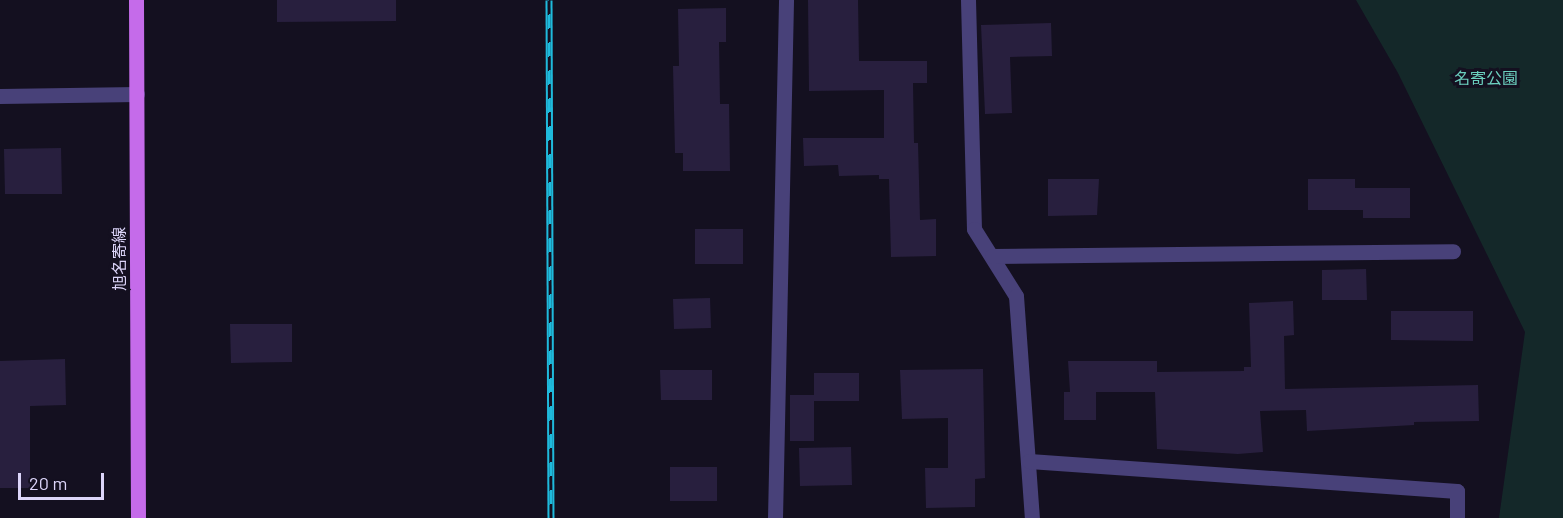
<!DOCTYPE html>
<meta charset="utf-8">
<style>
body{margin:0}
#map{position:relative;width:1563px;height:518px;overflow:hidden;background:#141020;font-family:Barlow,"Noto Sans JP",sans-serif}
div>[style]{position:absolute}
.green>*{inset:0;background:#142829}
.building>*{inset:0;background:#281f3e}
.minor>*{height:15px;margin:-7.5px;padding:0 7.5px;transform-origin:7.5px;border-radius:7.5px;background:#484179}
.major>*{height:15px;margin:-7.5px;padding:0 7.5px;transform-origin:7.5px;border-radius:7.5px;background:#c56bea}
.rail>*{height:7px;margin-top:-3.5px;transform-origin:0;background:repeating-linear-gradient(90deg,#141020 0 14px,#1fbadc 0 28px);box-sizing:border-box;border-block:2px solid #1fbadc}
span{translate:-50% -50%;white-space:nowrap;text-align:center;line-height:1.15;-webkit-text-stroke:6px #141020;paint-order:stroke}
.park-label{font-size:16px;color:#6bcfbe}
.street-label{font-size:16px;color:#dcd5f9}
.scale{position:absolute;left:18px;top:473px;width:86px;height:27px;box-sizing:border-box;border:3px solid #dcd5f9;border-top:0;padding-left:8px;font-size:18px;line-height:21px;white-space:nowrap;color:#dcd5f9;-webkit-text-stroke:4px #141020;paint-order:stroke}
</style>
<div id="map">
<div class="green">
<i style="clip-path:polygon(1356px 0,1563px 0,1563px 518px,1499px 518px,1525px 332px,1398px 73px)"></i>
</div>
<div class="building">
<i style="clip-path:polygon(277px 0,396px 0,396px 21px,277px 22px)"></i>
<i style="clip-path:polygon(808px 0,858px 0,859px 61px,927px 61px,927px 83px,913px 83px,914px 143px,918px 143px,920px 220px,936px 219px,936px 256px,891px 257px,889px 179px,879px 179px,879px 175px,839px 176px,838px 165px,804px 166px,803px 138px,884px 138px,884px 90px,809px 91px)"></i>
<i style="clip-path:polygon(726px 8px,726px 42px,719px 42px,720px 104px,729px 104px,730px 171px,683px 171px,683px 153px,675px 153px,673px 66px,679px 66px,678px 9px)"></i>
<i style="clip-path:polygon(1051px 23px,1052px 56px,1010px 57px,1012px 113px,985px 114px,981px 25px)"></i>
<i style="clip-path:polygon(61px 148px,62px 194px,5px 194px,4px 149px)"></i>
<i style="clip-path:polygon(1048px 179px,1099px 179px,1097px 215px,1048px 216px)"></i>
<i style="clip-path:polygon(1308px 179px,1355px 179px,1355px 188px,1410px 188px,1410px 218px,1363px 218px,1363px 210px,1308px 210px)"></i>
<i style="clip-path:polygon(695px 229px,743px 229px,743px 264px,695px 264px)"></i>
<i style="clip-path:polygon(1366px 269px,1367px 300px,1322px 300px,1322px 270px)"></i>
<i style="clip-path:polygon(710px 298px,711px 328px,674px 329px,673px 299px)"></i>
<i style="clip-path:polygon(1293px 301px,1294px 335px,1284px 336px,1285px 389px,1478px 385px,1479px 421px,1414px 422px,1414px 425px,1307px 431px,1306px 410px,1260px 411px,1263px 452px,1238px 454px,1157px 449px,1155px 392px,1096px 392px,1096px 420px,1064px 420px,1064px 392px,1070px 392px,1068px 361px,1157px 361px,1157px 372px,1244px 371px,1244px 367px,1251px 367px,1249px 303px)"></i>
<i style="clip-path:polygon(1391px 311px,1473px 311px,1473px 341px,1391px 340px)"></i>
<i style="clip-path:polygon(230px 324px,292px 324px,292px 362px,231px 363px)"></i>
<i style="clip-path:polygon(65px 359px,66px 405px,30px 406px,30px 488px,0 488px,0 361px)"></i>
<i style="clip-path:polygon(983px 369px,985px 478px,975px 479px,975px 507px,926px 508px,925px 468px,948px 468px,948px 418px,902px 419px,900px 370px)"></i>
<i style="clip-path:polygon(660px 370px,712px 370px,712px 400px,661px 400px)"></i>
<i style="clip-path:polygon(814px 373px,859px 373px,859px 401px,814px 401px)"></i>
<i style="clip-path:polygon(790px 395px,814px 395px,814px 441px,790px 441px)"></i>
<i style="clip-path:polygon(851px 447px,852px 485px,800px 486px,799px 448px)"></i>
<i style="clip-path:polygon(670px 467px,717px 467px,717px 501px,670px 501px)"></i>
</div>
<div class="minor">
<i style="left:968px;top:0;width:229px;rotate:88.5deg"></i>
<i style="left:974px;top:229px;width:79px;rotate:57.9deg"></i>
<i style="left:1016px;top:296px;width:223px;rotate:85.9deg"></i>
<i style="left:0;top:96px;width:137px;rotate:-0.8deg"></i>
<i style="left:992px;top:256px;width:461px;rotate:-0.6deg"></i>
<i style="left:1029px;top:461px;width:429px;rotate:4deg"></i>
<i style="left:1457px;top:491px;width:27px;rotate:90deg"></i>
<i style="left:775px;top:518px;width:518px;rotate:-88.78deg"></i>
</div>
<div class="major">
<i style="left:136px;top:0;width:518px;rotate:89.78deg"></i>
</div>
<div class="rail">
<i style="left:549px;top:0;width:518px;rotate:89.78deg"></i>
</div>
<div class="park-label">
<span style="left:1486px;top:78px">名寄公園</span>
</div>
<div class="street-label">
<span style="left:119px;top:259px;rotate:-90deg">旭名寄線</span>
</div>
<div class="scale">20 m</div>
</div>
